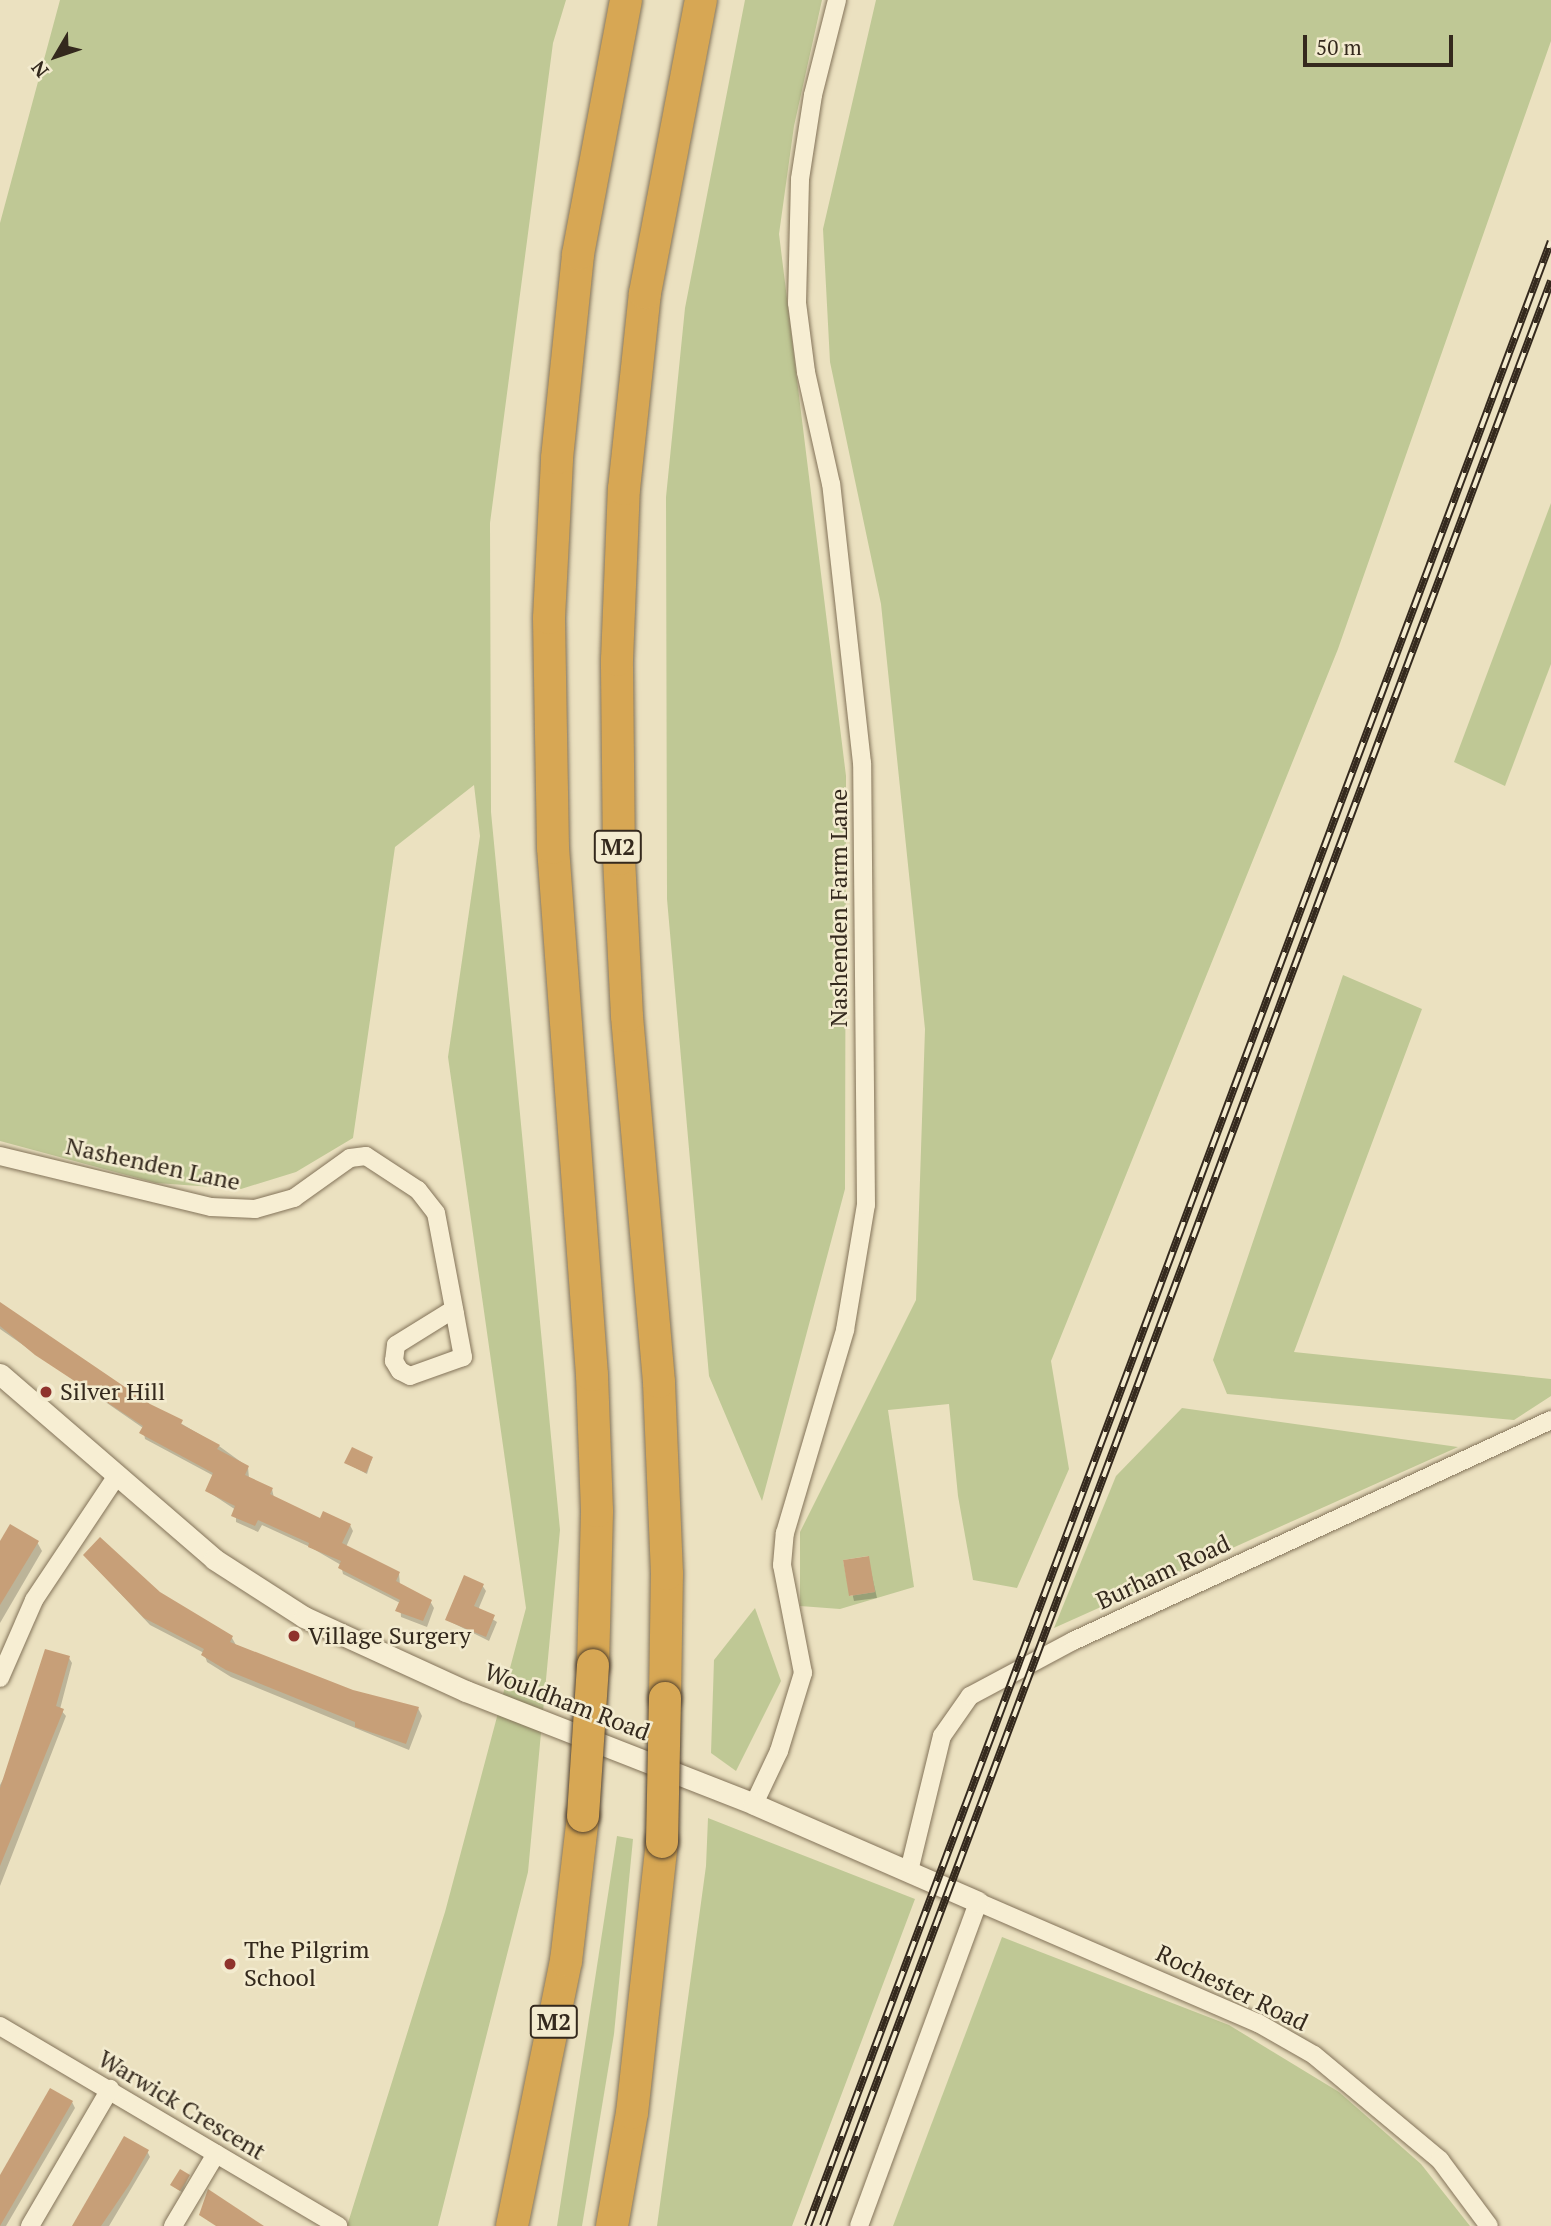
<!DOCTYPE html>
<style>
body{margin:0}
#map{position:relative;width:1551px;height:2226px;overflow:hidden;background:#ebe1c0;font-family:"PT Serif",serif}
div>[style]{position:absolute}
.green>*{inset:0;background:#bfc895}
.shadow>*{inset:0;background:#0003}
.building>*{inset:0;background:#c79f78}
.roads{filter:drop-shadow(0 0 2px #837359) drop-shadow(0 0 2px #837359)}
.minor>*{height:18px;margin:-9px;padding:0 9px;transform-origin:9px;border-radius:9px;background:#f7eed3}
.tertiary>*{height:21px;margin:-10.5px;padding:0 10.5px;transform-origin:10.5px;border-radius:10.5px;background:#f7eed3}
.motorway>*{height:32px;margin:-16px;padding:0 16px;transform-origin:16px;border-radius:16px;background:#d7a754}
.rail>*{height:8px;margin-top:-4px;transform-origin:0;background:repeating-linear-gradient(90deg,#f3ebcf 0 16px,#34291d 0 32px);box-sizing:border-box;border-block:2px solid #34291d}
.bridges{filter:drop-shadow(0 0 2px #51412e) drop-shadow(0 0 2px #51412e)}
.motorway-bridge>*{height:32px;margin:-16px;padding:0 16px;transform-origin:16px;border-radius:16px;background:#d7a754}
.dots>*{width:19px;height:19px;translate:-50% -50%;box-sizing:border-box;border:4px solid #f3ebcf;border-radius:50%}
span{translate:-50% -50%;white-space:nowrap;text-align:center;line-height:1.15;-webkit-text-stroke:5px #f3ebcf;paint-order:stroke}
.shield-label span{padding:2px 5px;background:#f3ebcf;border:2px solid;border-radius:5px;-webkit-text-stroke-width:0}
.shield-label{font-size:23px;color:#34291d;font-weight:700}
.street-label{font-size:24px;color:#34291d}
.poi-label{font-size:24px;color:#34291d}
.left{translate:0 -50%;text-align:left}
.north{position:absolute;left:21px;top:21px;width:70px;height:70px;-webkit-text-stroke:5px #f3ebcf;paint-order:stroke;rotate:231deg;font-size:19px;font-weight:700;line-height:28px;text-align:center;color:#34291d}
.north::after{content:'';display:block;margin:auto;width:24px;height:32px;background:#34291d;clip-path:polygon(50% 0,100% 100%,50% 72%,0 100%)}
.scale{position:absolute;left:1303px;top:35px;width:150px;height:32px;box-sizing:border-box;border:4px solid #34291d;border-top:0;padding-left:9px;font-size:21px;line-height:24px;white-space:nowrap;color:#34291d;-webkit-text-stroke:5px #f3ebcf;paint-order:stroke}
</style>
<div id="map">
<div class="green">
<i style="clip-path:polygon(60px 0,566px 0,553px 43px,490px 523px,491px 812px,560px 1530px,528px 1872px,438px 2226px,347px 2226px,445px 1912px,526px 1608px,448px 1057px,480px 836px,474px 785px,395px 847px,353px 1138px,296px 1172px,241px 1189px,156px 1183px,0 1141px,0 223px)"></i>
<i style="clip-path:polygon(745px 0,822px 0,794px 126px,779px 234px,846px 776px,845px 1189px,762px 1501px,709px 1376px,667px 899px,666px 497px,685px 308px)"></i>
<i style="clip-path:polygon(evenodd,876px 0,1551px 0,1551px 41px,1338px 649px,1051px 1361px,1069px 1469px,1017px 1588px,973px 1580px,958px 1496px,949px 1404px,888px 1410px,914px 1587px,840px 1609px,800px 1606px,800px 1532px,916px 1300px,925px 1029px,881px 604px,830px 362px,823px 229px,876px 0,868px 1556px,875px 1592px,850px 1596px,843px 1560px,868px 1556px)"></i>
<i style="clip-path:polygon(1551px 503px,1551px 664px,1505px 786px,1454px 762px)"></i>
<i style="clip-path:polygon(1343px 975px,1422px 1009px,1294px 1352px,1551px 1379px,1551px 1396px,1514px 1420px,1227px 1394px,1213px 1360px)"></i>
<i style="clip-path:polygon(1182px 1408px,1458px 1447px,1054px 1628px,1116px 1476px)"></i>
<i style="clip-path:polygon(755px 1608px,781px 1681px,736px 1771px,711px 1753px,714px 1660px)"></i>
<i style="clip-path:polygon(708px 1818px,915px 1899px,792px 2226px,657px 2226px,706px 1866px)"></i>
<i style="clip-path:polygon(617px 1836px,633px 1839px,614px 2034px,582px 2226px,557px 2226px)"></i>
<i style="clip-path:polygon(1002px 1937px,1229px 2025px,1339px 2092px,1421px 2164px,1470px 2226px,893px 2226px)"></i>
</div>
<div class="shadow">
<i style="clip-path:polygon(0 1303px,150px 1405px,219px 1446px,248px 1467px,249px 1478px,272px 1489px,274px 1498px,321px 1520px,350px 1525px,353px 1531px,346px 1547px,399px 1573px,400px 1585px,430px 1601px,434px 1608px,427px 1627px,401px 1617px,400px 1603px,343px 1574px,341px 1565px,310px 1547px,262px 1525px,258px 1532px,236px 1522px,236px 1510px,207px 1491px,214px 1476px,145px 1439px,143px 1428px,0 1329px)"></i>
<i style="clip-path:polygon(372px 1458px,367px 1474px,346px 1463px)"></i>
<i style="clip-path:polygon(37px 1542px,42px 1551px,0 1623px,0 1544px)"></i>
<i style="clip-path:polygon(85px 1556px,159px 1594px,232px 1638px,236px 1645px,353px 1692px,418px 1708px,422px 1716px,409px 1750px,231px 1677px,207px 1662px,204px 1653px,150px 1625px)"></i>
<i style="clip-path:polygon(868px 1558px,877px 1598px,854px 1601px,845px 1562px)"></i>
<i style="clip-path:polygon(482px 1585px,486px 1591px,478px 1610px,497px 1622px,489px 1641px,447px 1620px)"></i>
<i style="clip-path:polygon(69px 1658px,72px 1663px,60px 1709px,66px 1716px,0 1886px,0 1785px)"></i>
<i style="clip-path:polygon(72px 2102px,75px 2108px,6px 2226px,0 2226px,0 2177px)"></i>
<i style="clip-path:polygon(147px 2151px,150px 2157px,109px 2226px,73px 2226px)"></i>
<i style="clip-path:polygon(189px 2176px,182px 2192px,174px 2187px,172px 2185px)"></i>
</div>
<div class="building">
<i style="clip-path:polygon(0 1302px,150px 1404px,183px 1420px,181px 1424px,220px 1445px,217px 1449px,249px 1466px,245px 1475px,273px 1488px,270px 1494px,320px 1518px,323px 1511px,351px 1524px,342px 1543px,400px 1572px,396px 1581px,432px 1600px,423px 1621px,395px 1611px,400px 1600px,338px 1568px,341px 1561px,308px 1547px,309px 1543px,258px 1520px,255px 1526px,231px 1516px,235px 1506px,205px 1491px,213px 1473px,139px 1433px,143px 1426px,35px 1355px,0 1326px)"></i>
<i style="clip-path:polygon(352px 1447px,373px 1457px,366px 1473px,344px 1463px)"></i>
<i style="clip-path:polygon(10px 1524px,39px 1541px,0 1605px,0 1541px)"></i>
<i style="clip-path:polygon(100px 1537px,160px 1592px,233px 1636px,230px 1642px,353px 1690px,419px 1707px,406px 1744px,355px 1727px,355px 1722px,226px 1670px,201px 1655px,204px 1649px,144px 1618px,83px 1555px)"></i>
<i style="clip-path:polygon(869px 1556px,875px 1592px,849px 1596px,843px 1560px)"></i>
<i style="clip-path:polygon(464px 1575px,484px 1584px,474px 1606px,495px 1615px,486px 1637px,445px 1620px)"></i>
<i style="clip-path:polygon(45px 1649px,70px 1656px,56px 1706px,64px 1709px,0 1866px,0 1788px)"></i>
<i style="clip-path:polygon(50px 2088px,73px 2101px,0 2226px,0 2175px)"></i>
<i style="clip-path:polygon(124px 2136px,149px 2150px,129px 2185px,101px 2226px,72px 2226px)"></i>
<i style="clip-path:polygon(180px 2169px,190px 2175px,180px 2191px,170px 2185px)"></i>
<i style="clip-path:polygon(208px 2189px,264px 2226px,216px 2226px,199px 2215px)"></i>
</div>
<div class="roads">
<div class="minor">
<i style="left:0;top:1156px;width:217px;rotate:13.6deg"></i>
<i style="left:211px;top:1207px;width:44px;rotate:2.6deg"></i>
<i style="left:255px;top:1209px;width:41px;rotate:-15.8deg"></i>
<i style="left:294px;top:1198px;width:69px;rotate:-35.5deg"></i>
<i style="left:350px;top:1158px;width:16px;rotate:-7deg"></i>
<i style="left:366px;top:1156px;width:62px;rotate:33.2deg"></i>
<i style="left:418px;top:1190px;width:29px;rotate:52deg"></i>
<i style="left:436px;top:1213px;width:103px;rotate:79.3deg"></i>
<i style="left:455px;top:1314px;width:44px;rotate:79.5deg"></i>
<i style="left:463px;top:1357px;width:56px;rotate:160.3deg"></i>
<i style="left:410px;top:1376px;width:11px;rotate:-153deg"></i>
<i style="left:400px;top:1371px;width:12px;rotate:-121deg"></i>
<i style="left:394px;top:1361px;width:16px;rotate:-83deg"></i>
<i style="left:396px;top:1345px;width:68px;rotate:-31.8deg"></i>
<i style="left:0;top:1678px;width:85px;rotate:-66.4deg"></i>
<i style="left:34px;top:1600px;width:151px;rotate:-56.3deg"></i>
<i style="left:754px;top:1804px;width:59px;rotate:-64.7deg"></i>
<i style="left:779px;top:1751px;width:82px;rotate:-72.9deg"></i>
<i style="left:803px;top:1673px;width:110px;rotate:-101deg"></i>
<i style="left:782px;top:1565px;width:32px;rotate:-85deg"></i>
<i style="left:785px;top:1533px;width:212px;rotate:-73.5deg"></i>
<i style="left:845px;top:1330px;width:127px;rotate:-80.5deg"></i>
<i style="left:866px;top:1205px;width:442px;rotate:-90.5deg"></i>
<i style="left:862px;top:763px;width:281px;rotate:-96.3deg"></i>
<i style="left:831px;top:484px;width:115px;rotate:-102.6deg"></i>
<i style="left:806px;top:372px;width:70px;rotate:-97.4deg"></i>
<i style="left:797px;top:303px;width:124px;rotate:-88.6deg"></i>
<i style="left:800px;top:179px;width:85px;rotate:-81.2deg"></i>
<i style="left:813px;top:95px;width:98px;rotate:-75.8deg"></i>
<i style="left:909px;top:1871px;width:139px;rotate:-76.3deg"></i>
<i style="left:942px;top:1736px;width:49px;rotate:-55deg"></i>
<i style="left:970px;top:1696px;width:117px;rotate:-28.1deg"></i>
<i style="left:1073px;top:1641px;width:527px;rotate:-24.81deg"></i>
<i style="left:0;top:2026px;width:393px;rotate:30.6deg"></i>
<i style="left:30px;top:2226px;width:159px;rotate:-59.7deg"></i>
<i style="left:173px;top:2226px;width:84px;rotate:-59.2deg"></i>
<i style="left:859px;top:2226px;width:345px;rotate:-69.8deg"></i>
<i style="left:978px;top:1902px;width:305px;rotate:23.4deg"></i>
<i style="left:1258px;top:2023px;width:64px;rotate:29.7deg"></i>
<i style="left:1314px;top:2055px;width:164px;rotate:39.8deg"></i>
<i style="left:1440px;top:2160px;width:82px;rotate:53.4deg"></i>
</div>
<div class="tertiary">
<i style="left:0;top:1374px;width:283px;rotate:40.8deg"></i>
<i style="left:214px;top:1559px;width:107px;rotate:32.8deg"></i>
<i style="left:304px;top:1617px;width:178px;rotate:24.6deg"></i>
<i style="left:466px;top:1691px;width:309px;rotate:21.4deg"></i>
<i style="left:754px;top:1804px;width:244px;rotate:23.6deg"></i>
</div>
<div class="motorway">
<i style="left:593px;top:1665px;width:154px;rotate:-88.5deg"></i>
<i style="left:597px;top:1511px;width:136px;rotate:-92.1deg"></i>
<i style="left:592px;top:1375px;width:528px;rotate:-94.23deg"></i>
<i style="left:553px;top:848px;width:230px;rotate:-91deg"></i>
<i style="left:549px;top:618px;width:160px;rotate:-87.1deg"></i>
<i style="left:557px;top:458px;width:205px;rotate:-84.1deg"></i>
<i style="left:578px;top:254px;width:258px;rotate:-79.3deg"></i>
<i style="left:665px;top:1698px;width:124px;rotate:-89.1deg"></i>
<i style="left:667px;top:1574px;width:192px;rotate:-92.4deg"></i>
<i style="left:659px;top:1382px;width:367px;rotate:-95deg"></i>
<i style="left:627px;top:1016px;width:157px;rotate:-92.9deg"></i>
<i style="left:619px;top:859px;width:199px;rotate:-90.6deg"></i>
<i style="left:617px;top:660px;width:171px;rotate:-87.7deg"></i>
<i style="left:624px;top:489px;width:197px;rotate:-83.9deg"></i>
<i style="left:645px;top:293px;width:298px;rotate:-79.2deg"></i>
<i style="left:512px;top:2226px;width:270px;rotate:-78.5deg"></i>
<i style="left:566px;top:1961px;width:146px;rotate:-83.3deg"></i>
<i style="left:612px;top:2226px;width:115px;rotate:-80deg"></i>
<i style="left:632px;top:2113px;width:273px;rotate:-83.7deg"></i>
</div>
</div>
<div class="rail">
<i style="left:808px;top:2226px;width:2119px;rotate:-69.48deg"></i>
<i style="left:823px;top:2226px;width:2077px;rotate:-69.48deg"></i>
</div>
<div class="bridges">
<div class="motorway-bridge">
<i style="left:583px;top:1816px;width:151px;rotate:-86.2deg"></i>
<i style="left:662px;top:1842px;width:144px;rotate:-88.8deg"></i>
</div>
</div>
<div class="dots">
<i style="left:46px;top:1392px;background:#8f332d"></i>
<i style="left:294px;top:1636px;background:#8f332d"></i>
<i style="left:230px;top:1964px;background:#8f332d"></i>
</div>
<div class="shield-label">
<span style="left:618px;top:847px">M2</span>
<span style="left:554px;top:2022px">M2</span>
</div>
<div class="street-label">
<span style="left:839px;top:908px;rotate:-90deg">Nashenden Farm Lane</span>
<span style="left:153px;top:1164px;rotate:12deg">Nashenden Lane</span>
<span style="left:1163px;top:1572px;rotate:-25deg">Burham Road</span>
<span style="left:567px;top:1702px;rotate:21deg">Wouldham Road</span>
<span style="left:1232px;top:1988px;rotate:26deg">Rochester Road</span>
<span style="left:182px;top:2105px;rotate:31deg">Warwick Crescent</span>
</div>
<div class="poi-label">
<span class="left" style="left:60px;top:1392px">Silver Hill</span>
<span class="left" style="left:308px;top:1636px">Village Surgery</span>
<span class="left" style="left:244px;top:1964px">The Pilgrim<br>School</span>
</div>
<div class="north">N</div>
<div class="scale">50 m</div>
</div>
